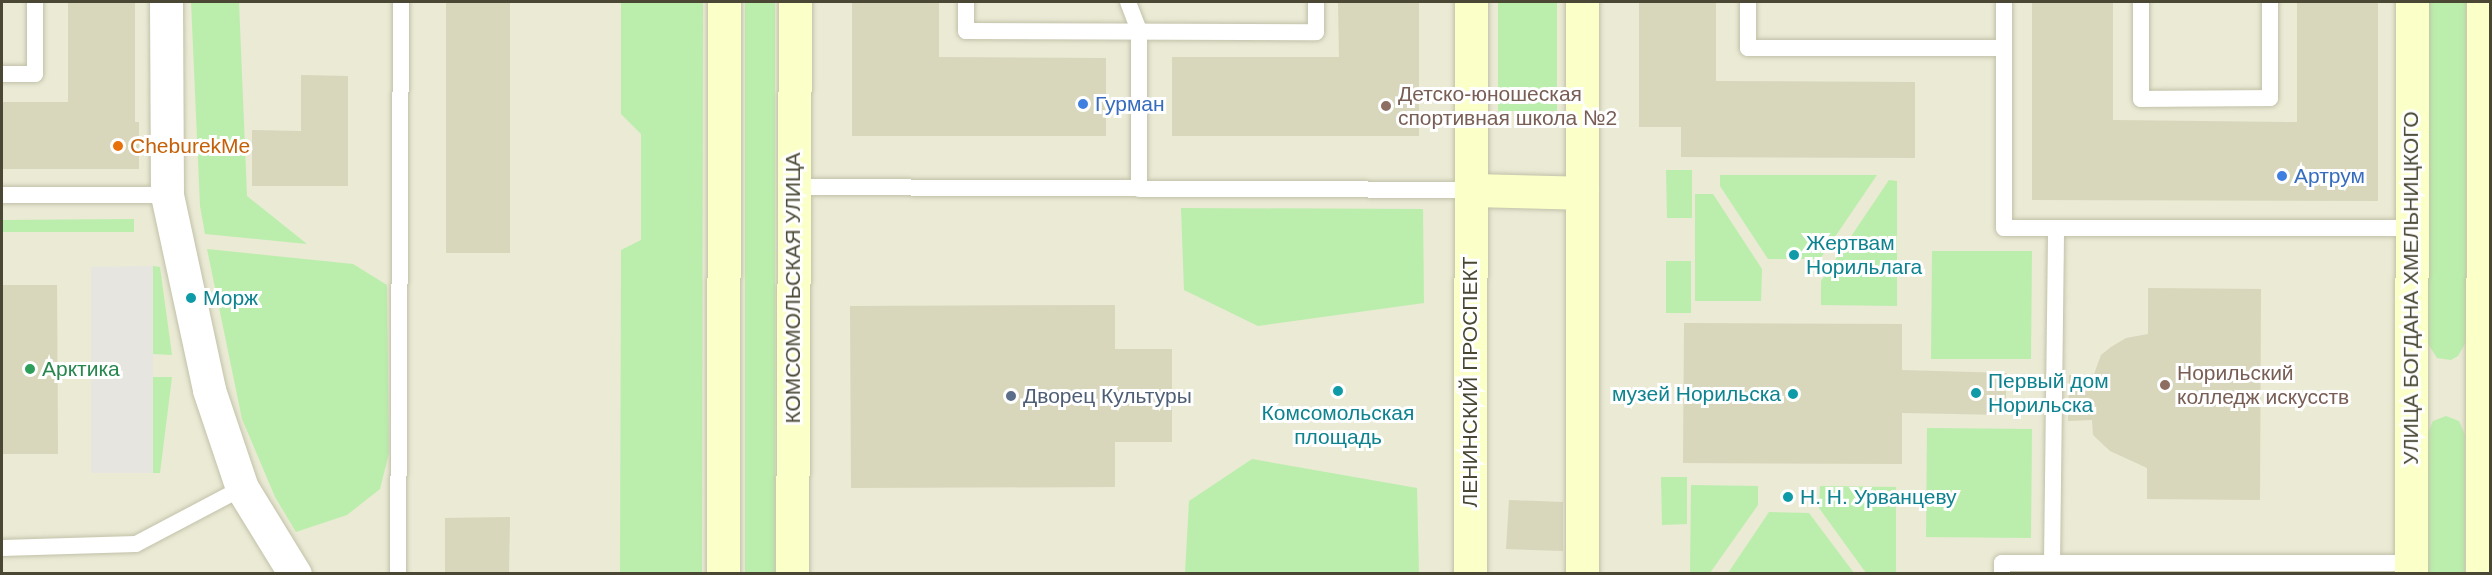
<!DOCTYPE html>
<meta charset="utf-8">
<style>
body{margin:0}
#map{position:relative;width:2492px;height:575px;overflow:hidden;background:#f5f5e7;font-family:Arial,sans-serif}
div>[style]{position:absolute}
.residential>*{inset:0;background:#eaead5}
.green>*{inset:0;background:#bbeeac}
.parking>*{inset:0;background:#e6e5e0}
.building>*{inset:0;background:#d8d6bb}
.roads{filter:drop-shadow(0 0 2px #c2c1a9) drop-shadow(0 0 2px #c2c1a9)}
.lane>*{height:16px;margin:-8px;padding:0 8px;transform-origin:8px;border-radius:8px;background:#fff}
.street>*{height:33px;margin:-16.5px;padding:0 16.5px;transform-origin:16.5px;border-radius:16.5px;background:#fff}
.secondary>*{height:33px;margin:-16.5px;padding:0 16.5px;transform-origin:16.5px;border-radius:16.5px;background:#fbffc8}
.dots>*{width:16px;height:16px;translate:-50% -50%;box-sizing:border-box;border:3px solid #fff;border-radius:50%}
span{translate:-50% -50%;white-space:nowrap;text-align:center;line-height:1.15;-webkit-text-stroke:6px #fff;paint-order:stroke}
.education-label{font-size:21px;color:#785e54}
.left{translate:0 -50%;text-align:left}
.shop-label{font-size:21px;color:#366cbe}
.food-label{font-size:21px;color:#c56008}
.culture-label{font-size:21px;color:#0d838f}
.right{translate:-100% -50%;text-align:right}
.street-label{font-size:21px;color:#4a4835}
.leisure-label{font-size:21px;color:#27864d}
.service-label{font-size:21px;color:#4e5e75}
.frame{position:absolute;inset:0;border:3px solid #4a4835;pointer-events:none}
</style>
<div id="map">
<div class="residential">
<i style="clip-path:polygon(2px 2px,2490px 2px,2490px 573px,2px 573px)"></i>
</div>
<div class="green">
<i style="clip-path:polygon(191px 2px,239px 2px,247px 196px,307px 244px,205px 234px,200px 206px)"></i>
<i style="clip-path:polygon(621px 2px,703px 2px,702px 573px,620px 573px,621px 250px,641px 240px,641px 134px,621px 114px)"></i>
<i style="clip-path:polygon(745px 2px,775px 2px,775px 573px,745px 573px)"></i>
<i style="clip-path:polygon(1498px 2px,1557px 2px,1557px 111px,1498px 111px)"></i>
<i style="clip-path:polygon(2428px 2px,2466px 2px,2466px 342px,2458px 356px,2451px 360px,2437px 358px,2427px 342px)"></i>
<i style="clip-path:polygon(1666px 170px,1692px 170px,1692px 218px,1667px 218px)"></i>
<i style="clip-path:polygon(1720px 175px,1877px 175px,1820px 259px,1768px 259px,1720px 186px)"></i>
<i style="clip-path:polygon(1889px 180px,1897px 181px,1897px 306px,1821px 305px,1821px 281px)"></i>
<i style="clip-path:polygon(1695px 194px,1713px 194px,1762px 269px,1761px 301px,1695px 301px)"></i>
<i style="clip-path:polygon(1181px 208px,1423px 209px,1424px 303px,1258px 326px,1184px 290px)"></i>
<i style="clip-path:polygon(134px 219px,134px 232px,2px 232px,2px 220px)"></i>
<i style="clip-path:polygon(207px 249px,353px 264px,387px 285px,389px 453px,380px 489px,347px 515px,296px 532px,275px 497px,242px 419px)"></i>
<i style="clip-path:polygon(1932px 251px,2032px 251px,2031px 359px,1931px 359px)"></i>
<i style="clip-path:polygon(1666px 261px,1691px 261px,1691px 313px,1666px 313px)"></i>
<i style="clip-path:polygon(153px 266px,160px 267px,172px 355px,153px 354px)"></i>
<i style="clip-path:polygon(153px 377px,172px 377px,160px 473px,153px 473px)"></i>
<i style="clip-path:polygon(2446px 416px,2459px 421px,2465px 435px,2465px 573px,2427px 574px,2427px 435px,2433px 421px)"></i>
<i style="clip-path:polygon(1927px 428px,2032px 429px,2031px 538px,1926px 537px)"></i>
<i style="clip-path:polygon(1252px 459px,1417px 488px,1419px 573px,1185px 573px,1189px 501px)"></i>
<i style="clip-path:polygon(1661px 477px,1687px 477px,1687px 524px,1662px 525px)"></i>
<i style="clip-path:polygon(1691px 485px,1758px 486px,1758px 505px,1710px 573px,1690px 573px)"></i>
<i style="clip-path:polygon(1820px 486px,1896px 487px,1896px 573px,1866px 573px,1819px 508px)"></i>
<i style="clip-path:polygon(1769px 512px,1809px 513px,1854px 573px,1728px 573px)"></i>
</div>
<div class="parking">
<i style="clip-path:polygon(153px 266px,153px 473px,91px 473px,91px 267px)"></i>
</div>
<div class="building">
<i style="clip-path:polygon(68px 2px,135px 2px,135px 122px,139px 122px,139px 169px,2px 169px,2px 102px,68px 102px)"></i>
<i style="clip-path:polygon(446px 2px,510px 2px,510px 253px,446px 253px)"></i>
<i style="clip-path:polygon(852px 2px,939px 2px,939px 57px,1106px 58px,1106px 136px,852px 136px)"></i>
<i style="clip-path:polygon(1338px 2px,1419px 2px,1419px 136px,1172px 136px,1172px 57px,1339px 57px)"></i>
<i style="clip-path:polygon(1639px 2px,1716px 2px,1716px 81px,1915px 82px,1915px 158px,1681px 157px,1681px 127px,1639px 127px)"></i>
<i style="clip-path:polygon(2032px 2px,2113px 2px,2113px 120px,2297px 122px,2297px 2px,2378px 2px,2378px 201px,2032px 200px)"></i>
<i style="clip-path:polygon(301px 75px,348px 76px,348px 186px,252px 186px,252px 130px,301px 131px)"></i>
<i style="clip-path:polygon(2px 285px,57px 285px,58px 454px,2px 454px)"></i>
<i style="clip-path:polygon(2148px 288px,2261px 289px,2260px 500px,2147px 499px,2147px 468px,2110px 451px,2093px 435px,2092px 420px,2068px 421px,2069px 375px,2094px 374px,2101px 355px,2111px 347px,2126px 338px,2148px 334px)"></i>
<i style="clip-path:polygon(1115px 305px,1115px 349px,1172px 349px,1172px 442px,1115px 442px,1115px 487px,851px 488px,850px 306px)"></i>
<i style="clip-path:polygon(1684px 323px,1902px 324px,1902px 370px,2007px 373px,2005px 415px,1902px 413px,1902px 464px,1683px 463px)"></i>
<i style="clip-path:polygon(1509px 500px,1563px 502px,1563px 551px,1506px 549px)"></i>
<i style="clip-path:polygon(510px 517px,509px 573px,445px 573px,445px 518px)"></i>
</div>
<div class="roads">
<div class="lane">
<i style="left:966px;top:2px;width:29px;rotate:90deg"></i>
<i style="left:966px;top:31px;width:350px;rotate:0.2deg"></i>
<i style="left:1316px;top:32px;width:30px;rotate:-90deg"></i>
<i style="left:1128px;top:2px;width:31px;rotate:69deg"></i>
<i style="left:1139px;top:31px;width:158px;rotate:90deg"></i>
<i style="left:1748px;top:2px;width:46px;rotate:90deg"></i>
<i style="left:1748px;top:48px;width:256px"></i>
<i style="left:2004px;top:2px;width:226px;rotate:90deg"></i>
<i style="left:2004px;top:228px;width:408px"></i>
<i style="left:2141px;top:2px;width:97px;rotate:90deg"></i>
<i style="left:2141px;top:99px;width:129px;rotate:-0.4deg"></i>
<i style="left:2270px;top:98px;width:96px;rotate:-90deg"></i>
<i style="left:2px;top:74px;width:33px"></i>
<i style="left:35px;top:74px;width:72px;rotate:-90deg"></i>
<i style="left:794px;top:187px;width:677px;rotate:0.25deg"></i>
<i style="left:2px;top:195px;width:165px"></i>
<i style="left:2px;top:548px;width:134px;rotate:-1.7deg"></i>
<i style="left:136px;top:544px;width:120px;rotate:-27.8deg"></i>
<i style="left:2052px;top:563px;width:335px;rotate:-89.3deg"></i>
<i style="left:398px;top:574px;width:572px;rotate:-89.7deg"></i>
<i style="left:2002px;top:574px;width:11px;rotate:-90deg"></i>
<i style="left:2002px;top:563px;width:409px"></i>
</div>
<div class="street">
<i style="left:166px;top:2px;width:193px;rotate:89.7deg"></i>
<i style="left:167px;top:195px;width:199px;rotate:77.8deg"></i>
<i style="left:209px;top:390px;width:103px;rotate:71.4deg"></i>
<i style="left:242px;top:488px;width:101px;rotate:58.4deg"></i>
</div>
<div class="secondary">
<i style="left:1471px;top:190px;width:111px;rotate:1.5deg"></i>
<i style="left:723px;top:574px;width:572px;rotate:-89.9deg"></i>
<i style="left:792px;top:574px;width:572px;rotate:-89.7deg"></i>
<i style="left:1470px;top:574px;width:572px;rotate:-89.9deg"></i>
<i style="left:1582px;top:574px;width:572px;rotate:-90deg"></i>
<i style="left:2411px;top:574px;width:572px;rotate:-89.9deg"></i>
<i style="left:2482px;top:574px;width:572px;rotate:-89.9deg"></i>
</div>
</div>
<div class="dots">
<i style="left:1083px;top:104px;background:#3f7fe0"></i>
<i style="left:1386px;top:106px;background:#8d6e63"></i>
<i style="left:118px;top:146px;background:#e8710a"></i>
<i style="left:2282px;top:176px;background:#3f7fe0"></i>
<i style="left:1794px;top:255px;background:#0f9aa8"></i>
<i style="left:191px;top:298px;background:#0f9aa8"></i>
<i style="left:30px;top:369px;background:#2e9e5b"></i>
<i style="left:2165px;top:385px;background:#8d6e63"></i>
<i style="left:1338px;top:391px;background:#0f9aa8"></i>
<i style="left:1976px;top:393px;background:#0f9aa8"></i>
<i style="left:1793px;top:394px;background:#0f9aa8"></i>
<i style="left:1011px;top:396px;background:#5c6f8a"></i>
<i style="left:1788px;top:497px;background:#0f9aa8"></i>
</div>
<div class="education-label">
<span class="left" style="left:1398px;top:106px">Детско-юношеская<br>спортивная школа №2</span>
<span class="left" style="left:2177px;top:385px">Норильский<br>колледж искусств</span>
</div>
<div class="shop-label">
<span class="left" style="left:1095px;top:104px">Гурман</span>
<span class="left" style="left:2294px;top:176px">Артрум</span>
</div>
<div class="food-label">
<span class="left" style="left:130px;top:146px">CheburekMe</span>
</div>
<div class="culture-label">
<span class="left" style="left:1806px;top:255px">Жертвам<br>Норильлага</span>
<span class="left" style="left:203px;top:298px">Морж</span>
<span class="left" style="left:1988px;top:393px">Первый дом<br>Норильска</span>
<span class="right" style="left:1781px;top:394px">музей Норильска</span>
<span style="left:1338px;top:425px">Комсомольская<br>площадь</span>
<span class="left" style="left:1800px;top:497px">Н. Н. Урванцеву</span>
</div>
<div class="street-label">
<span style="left:793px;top:288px;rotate:-90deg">КОМСОМОЛЬСКАЯ УЛИЦА</span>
<span style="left:2411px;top:288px;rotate:-90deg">УЛИЦА БОГДАНА ХМЕЛЬНИЦКОГО</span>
<span style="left:1470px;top:382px;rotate:-90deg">ЛЕНИНСКИЙ ПРОСПЕКТ</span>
</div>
<div class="leisure-label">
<span class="left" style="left:42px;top:369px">Арктика</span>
</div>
<div class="service-label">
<span class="left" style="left:1023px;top:396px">Дворец Культуры</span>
</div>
<div class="frame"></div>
</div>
